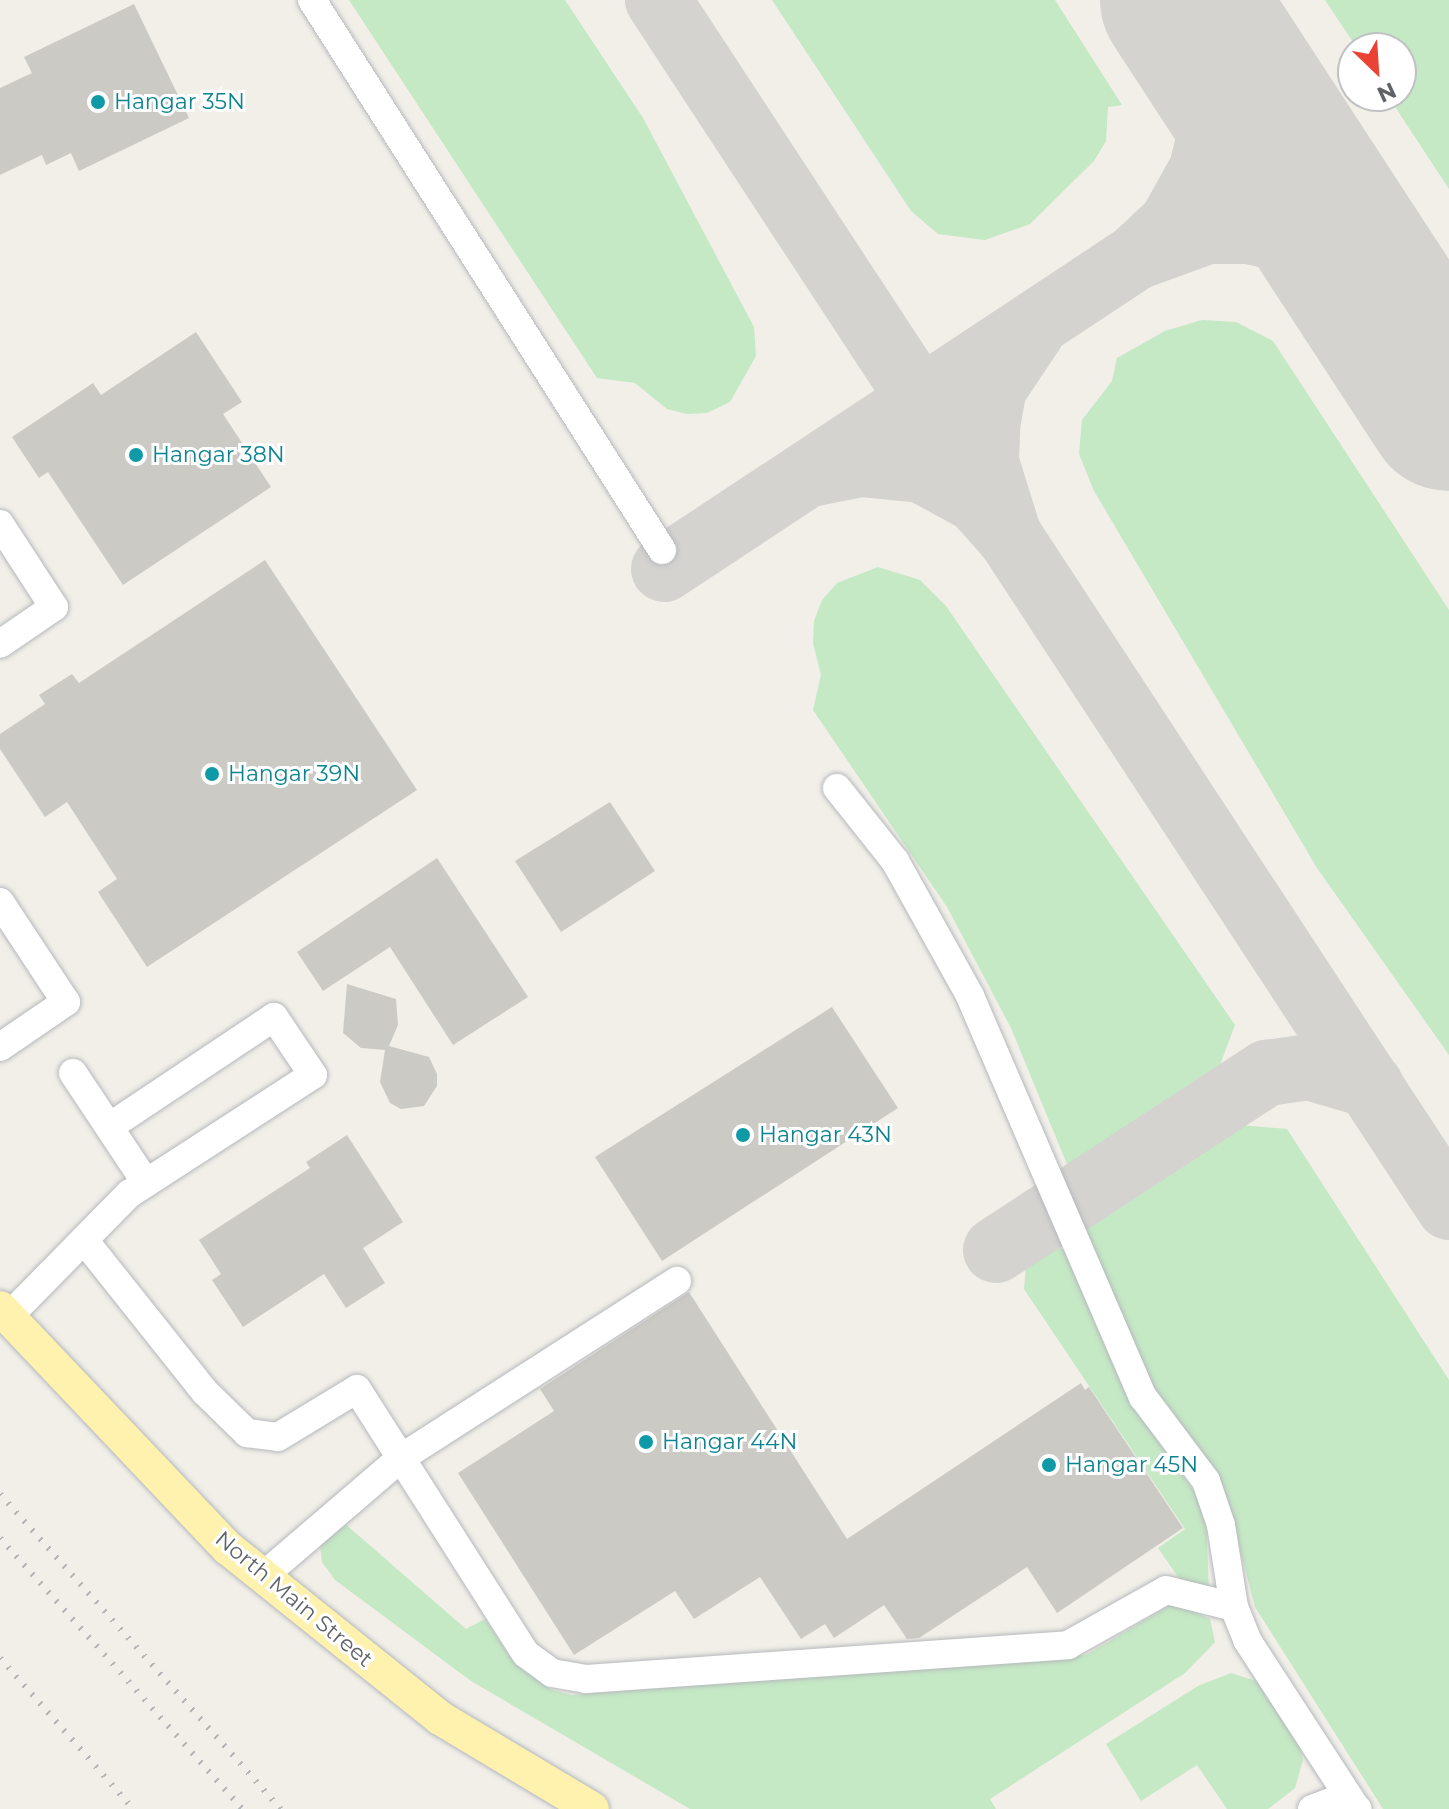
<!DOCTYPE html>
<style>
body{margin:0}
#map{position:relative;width:1449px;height:1809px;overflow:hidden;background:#f1efe8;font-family:Montserrat,sans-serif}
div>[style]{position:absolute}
.green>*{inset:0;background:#c5e8c5}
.taxiway>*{height:66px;margin:-33px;padding:0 33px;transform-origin:33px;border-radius:33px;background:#d4d3d0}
.runway>*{height:164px;margin:-82px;padding:0 82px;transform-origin:82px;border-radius:82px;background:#d4d3d0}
.building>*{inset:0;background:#cccac5}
.roads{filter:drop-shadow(0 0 2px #b5b8bc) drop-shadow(0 0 2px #b5b8bc)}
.minor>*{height:28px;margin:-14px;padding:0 14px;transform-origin:14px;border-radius:14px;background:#fff}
.major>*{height:34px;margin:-17px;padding:0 17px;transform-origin:17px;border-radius:17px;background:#fff2af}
.rail>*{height:6px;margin-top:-3px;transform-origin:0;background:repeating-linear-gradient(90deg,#b6b7b8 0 2px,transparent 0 12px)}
.dots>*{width:22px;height:22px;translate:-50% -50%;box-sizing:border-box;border:4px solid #fff;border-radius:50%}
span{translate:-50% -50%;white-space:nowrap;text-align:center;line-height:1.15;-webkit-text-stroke:6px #fff;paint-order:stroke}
.culture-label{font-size:22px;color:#0d838f}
.left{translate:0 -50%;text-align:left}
.street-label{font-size:22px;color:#5f6368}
.north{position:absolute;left:1337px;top:32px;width:80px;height:80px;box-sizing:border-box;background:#fff;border:2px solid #bfc1c3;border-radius:50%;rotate:155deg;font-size:22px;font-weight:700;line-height:32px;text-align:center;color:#5f6368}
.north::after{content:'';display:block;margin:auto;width:28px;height:36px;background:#ea4335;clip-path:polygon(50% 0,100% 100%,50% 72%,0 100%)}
</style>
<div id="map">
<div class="green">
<i style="clip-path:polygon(349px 0,565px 0,643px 118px,754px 327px,756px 356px,730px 402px,707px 413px,687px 414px,667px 409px,635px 383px,597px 378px)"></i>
<i style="clip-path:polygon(772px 0,1055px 0,1122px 105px,1108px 107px,1106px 141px,1094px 161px,1030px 224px,985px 240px,938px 234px,911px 211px)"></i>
<i style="clip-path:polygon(1325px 0,1449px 0,1449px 189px,1388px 96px,1401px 96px,1401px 48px,1357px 48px)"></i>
<i style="clip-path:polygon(1202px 320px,1236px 322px,1273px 341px,1449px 610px,1449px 1055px,1317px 868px,1094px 491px,1079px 454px,1082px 420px,1112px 381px,1117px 358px,1165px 331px)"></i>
<i style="clip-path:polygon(878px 567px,920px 580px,946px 606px,1235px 1025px,1212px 1086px,1073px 1179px,1011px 1028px,947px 907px,813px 710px,821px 675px,813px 643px,814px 621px,822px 600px,837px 583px)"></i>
<i style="clip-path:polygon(1226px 1124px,1287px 1129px,1449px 1380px,1449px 1809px,1383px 1809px,1255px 1607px,1223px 1485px,1154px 1392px,1077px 1219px)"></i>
<i style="clip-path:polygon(1049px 1242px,1067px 1252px,1130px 1401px,1198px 1497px,1206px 1518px,1209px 1591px,1185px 1587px,1158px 1548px,1185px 1529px,1024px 1289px,1027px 1256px)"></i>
<i style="clip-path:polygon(343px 1522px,466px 1629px,485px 1619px,512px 1660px,550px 1689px,571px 1695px,1086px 1655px,1174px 1603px,1210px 1619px,1215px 1642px,1185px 1673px,990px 1799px,996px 1809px,690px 1809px,471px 1681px,335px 1580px,322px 1562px,320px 1545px)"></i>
<i style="clip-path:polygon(1231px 1673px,1262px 1683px,1300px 1744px,1303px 1760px,1295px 1788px,1268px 1809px,1227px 1809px,1197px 1765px,1141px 1801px,1106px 1744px,1198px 1686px)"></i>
</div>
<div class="taxiway">
<i style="left:658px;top:0;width:1443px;rotate:56.76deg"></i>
<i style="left:1136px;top:257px;width:77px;rotate:-19.9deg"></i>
<i style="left:1208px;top:231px;width:40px"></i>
<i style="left:1248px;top:231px;width:40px;rotate:12deg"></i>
<i style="left:1287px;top:239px;width:68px;rotate:26.2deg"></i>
<i style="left:1348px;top:269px;width:35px;rotate:39deg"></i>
<i style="left:1375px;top:291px;width:37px;rotate:61deg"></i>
<i style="left:815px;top:473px;width:47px;rotate:-11.1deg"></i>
<i style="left:861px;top:464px;width:61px;rotate:5.6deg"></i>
<i style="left:922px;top:470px;width:63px;rotate:28.6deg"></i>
<i style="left:977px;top:500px;width:48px;rotate:48.4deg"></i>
<i style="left:1009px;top:536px;width:77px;rotate:-107.3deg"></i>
<i style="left:986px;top:462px;width:36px;rotate:-88deg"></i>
<i style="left:987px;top:426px;width:39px;rotate:-80deg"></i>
<i style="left:994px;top:388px;width:69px;rotate:-56.3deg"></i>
<i style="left:664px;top:569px;width:566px;rotate:-33.47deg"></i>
<i style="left:1136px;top:257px;width:50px;rotate:-43.4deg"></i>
<i style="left:1172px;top:223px;width:62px;rotate:-60.9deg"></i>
<i style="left:1202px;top:169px;width:57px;rotate:-76.7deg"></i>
<i style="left:1215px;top:114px;width:54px;rotate:-93.2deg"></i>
<i style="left:1212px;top:60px;width:34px;rotate:-105deg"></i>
<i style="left:1203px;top:27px;width:34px;rotate:-127deg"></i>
<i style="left:996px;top:1250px;width:324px;rotate:-33.2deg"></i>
<i style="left:1267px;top:1073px;width:42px;rotate:-8.1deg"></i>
<i style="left:1309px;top:1067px;width:64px;rotate:16.4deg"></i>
</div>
<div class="runway">
<i style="left:1182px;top:0;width:488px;rotate:56.9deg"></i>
</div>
<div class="building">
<i style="clip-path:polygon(134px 4px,189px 118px,79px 171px,71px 153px,46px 165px,42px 155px,0 175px,0 88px,32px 73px,24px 57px)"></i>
<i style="clip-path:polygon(196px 332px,242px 402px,223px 414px,271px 487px,123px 585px,48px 472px,39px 478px,12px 437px,93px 383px,101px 395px)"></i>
<i style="clip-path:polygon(265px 560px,417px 790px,147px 967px,98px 892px,117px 879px,67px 802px,45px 817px,0 749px,0 734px,45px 704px,39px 695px,72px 674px,79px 683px)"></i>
<i style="clip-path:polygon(610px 802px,655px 871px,561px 932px,515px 861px)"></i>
<i style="clip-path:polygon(437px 858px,528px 997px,453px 1045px,390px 947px,323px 991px,297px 952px)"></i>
<i style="clip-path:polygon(347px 984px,396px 999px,398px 1025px,389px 1046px,429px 1057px,437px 1074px,437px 1086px,424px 1106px,401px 1109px,390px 1103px,380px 1082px,385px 1050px,361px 1048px,343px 1033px)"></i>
<i style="clip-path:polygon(832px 1007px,898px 1108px,662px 1261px,595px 1157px)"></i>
<i style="clip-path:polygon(347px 1135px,403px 1222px,363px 1248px,385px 1283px,346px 1308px,324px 1274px,243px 1327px,212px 1280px,221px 1274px,199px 1240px,310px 1168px,306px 1162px)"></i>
<i style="clip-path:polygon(689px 1292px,847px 1539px,1081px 1383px,1085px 1390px,1089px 1387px,1183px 1528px,1057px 1613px,1027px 1567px,919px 1638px,907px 1639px,884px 1605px,834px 1638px,825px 1624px,801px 1639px,760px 1577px,694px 1619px,675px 1591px,574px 1655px,458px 1473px,554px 1411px,540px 1389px)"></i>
</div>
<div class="roads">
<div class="minor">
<i style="left:312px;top:0;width:652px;rotate:57.53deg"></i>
<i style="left:0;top:524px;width:99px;rotate:57deg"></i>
<i style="left:54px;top:607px;width:65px;rotate:145.6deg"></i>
<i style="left:837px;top:788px;width:93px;rotate:51.5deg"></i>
<i style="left:895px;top:861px;width:154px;rotate:60.9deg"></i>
<i style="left:970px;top:996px;width:437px;rotate:66.7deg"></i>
<i style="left:1143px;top:1397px;width:105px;rotate:53.1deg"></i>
<i style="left:1206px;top:1481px;width:46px;rotate:71.2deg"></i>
<i style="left:1221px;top:1525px;width:83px;rotate:81deg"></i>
<i style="left:1234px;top:1607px;width:35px;rotate:68deg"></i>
<i style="left:1247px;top:1640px;width:198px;rotate:57deg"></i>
<i style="left:0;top:902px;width:120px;rotate:56.6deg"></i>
<i style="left:66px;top:1002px;width:80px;rotate:145.7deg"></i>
<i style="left:73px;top:1073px;width:132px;rotate:56.4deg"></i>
<i style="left:84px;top:1240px;width:194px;rotate:51.5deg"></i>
<i style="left:205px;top:1392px;width:59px;rotate:44.3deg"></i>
<i style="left:247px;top:1433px;width:31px;rotate:7deg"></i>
<i style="left:278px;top:1437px;width:92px;rotate:-31.3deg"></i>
<i style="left:357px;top:1389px;width:314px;rotate:57.5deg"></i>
<i style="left:526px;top:1654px;width:32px;rotate:36deg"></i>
<i style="left:552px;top:1673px;width:35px;rotate:10deg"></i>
<i style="left:586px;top:1679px;width:483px;rotate:-4deg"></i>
<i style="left:1068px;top:1645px;width:112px;rotate:-29.3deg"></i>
<i style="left:1166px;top:1590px;width:70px;rotate:14deg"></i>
<i style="left:8px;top:1317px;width:173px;rotate:-45.5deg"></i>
<i style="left:129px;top:1194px;width:219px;rotate:-32.9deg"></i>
<i style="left:313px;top:1075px;width:70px;rotate:-123.9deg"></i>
<i style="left:274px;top:1017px;width:198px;rotate:146.3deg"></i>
<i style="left:262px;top:1577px;width:183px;rotate:-40.6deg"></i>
<i style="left:401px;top:1458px;width:328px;rotate:-32.7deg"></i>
<i style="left:1312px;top:1809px;width:28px;rotate:-21deg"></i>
<i style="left:1338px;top:1799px;width:22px;rotate:27deg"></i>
</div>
<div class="major">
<i style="left:0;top:1308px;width:331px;rotate:46.5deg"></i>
<i style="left:228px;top:1548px;width:272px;rotate:38.7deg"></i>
<i style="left:440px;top:1718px;width:177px;rotate:30.9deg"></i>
</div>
</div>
<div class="rail">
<i style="left:0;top:1494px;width:422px;rotate:48.3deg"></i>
<i style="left:0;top:1538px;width:363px;rotate:48.2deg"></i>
<i style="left:0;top:1658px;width:201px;rotate:48.6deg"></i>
</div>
<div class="dots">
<i style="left:98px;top:102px;background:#0f9aa8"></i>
<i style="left:136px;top:455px;background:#0f9aa8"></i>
<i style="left:212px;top:774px;background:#0f9aa8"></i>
<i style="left:743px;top:1135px;background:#0f9aa8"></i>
<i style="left:646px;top:1442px;background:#0f9aa8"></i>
<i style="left:1049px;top:1465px;background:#0f9aa8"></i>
</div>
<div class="culture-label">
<span class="left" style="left:114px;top:102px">Hangar 35N</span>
<span class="left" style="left:152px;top:455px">Hangar 38N</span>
<span class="left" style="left:228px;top:774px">Hangar 39N</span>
<span class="left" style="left:759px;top:1135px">Hangar 43N</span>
<span class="left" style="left:662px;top:1442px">Hangar 44N</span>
<span class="left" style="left:1065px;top:1465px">Hangar 45N</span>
</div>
<div class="street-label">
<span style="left:294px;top:1599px;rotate:40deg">North Main Street</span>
</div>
<div class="north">N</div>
</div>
